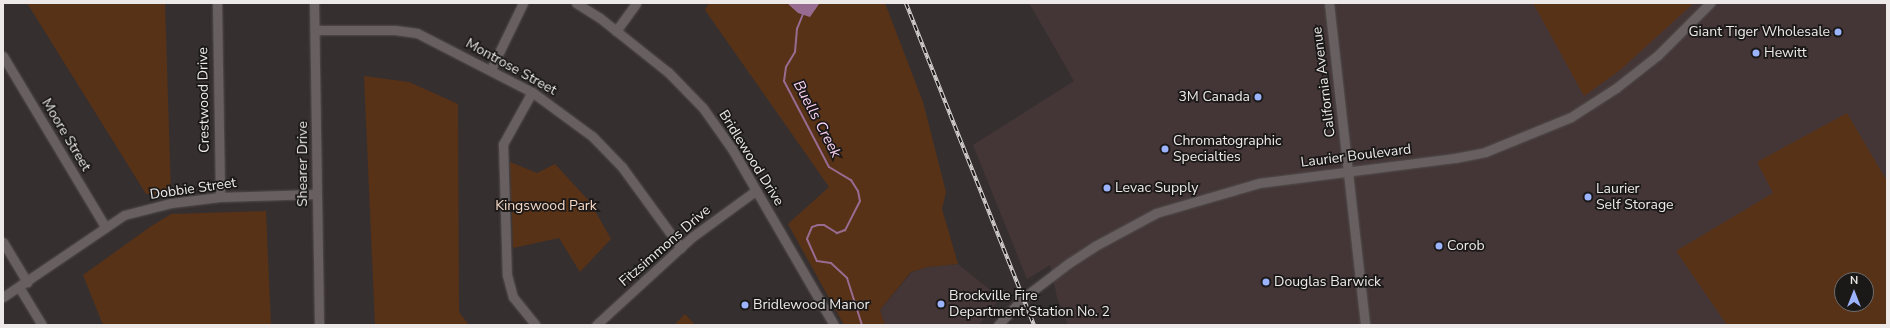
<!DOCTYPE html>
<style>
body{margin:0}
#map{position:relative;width:1890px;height:328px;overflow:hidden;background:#362f30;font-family:"Nunito Sans",sans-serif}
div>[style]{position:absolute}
.built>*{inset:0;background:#443637}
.green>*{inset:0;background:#573217}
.water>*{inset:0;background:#986c91}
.stream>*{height:2px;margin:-1px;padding:0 1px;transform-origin:1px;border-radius:1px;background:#986c91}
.roads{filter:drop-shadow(0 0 1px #534e4e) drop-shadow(0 0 1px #534e4e)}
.minor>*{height:9px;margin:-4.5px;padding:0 4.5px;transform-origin:4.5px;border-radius:4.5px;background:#686060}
.rail>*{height:3.5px;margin-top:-1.75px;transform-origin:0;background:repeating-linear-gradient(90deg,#1b1818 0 6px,#d3cecf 0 12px);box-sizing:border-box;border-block:1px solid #d3cecf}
.dots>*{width:11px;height:11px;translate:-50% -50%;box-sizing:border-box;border:2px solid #1b1818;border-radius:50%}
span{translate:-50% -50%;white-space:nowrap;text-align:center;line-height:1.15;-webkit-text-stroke:3.5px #1b1818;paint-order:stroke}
.poi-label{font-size:14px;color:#ede9e9}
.right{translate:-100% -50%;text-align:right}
.left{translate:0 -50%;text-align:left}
.street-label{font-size:14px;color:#ede9e9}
.park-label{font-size:14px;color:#f5d7c4}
.water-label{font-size:15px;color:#fad1f3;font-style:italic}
.frame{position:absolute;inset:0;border:4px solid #ede9e9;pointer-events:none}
.north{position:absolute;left:1834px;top:272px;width:40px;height:40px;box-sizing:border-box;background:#1b1818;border:1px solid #6f6c6c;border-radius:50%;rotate:0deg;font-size:11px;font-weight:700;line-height:16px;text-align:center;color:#ede9e9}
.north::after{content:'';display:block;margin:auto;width:14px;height:18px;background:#9cb4fd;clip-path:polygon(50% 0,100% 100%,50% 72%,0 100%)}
</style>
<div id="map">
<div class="built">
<i style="clip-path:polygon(evenodd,1029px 3px,1887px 3px,1887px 325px,1068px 325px,1057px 297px,1050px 265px,1027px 279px,973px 145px,1074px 81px,1029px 3px,1842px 280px,1866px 280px,1866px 304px,1842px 304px,1842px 280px)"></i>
<i style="clip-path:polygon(958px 264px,1000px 298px,979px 325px,885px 325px,880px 310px,912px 272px,928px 267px)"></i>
</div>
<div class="green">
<i style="clip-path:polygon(27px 3px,165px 3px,171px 193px,146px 194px)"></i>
<i style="clip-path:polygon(709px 3px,885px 3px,923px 102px,946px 192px,942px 209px,958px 264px,928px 267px,911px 272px,880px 310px,885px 325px,844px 325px,788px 224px,829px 187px,705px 10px)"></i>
<i style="clip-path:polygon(1533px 3px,1694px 3px,1619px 71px,1584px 96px)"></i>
<i style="clip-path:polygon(364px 76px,409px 82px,458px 104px,459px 312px,469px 325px,375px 325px)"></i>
<i style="clip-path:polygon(evenodd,1847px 113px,1887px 181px,1887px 325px,1727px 325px,1676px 251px,1773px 193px,1757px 162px,1847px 113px,1842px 280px,1866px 280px,1866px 304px,1842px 304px,1842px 280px)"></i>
<i style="clip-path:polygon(510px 162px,537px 173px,555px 164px,590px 202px,611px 239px,580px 272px,559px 238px,513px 248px)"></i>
<i style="clip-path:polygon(266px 211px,271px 325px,103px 325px,83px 275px,150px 227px,171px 214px)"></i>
<i style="clip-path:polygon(685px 314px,695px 325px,674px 325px)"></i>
</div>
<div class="water">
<i style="clip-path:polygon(787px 3px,818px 3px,819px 4px,810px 17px,798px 13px)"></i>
</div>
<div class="stream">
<i style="left:803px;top:14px;width:16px;rotate:112deg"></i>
<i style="left:797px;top:29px;width:23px;rotate:95deg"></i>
<i style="left:795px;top:52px;width:17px;rotate:121deg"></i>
<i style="left:786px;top:67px;width:14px;rotate:98deg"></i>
<i style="left:784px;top:81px;width:97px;rotate:62.4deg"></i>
<i style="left:829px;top:167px;width:26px;rotate:31deg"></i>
<i style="left:851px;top:180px;width:13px;rotate:58deg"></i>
<i style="left:858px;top:191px;width:10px;rotate:79deg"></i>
<i style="left:860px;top:201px;width:33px;rotate:117deg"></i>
<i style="left:845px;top:230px;width:9px;rotate:159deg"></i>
<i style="left:837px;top:233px;width:15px;rotate:-148deg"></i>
<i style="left:824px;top:225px;width:6px;rotate:180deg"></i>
<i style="left:818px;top:225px;width:6px;rotate:162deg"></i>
<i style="left:812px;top:227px;width:13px;rotate:113deg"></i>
<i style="left:807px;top:239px;width:24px;rotate:66deg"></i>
<i style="left:817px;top:261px;width:14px;rotate:8deg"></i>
<i style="left:831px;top:263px;width:22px;rotate:43deg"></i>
<i style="left:847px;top:278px;width:49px;rotate:72.3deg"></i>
</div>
<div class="roads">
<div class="minor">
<i style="left:217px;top:3px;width:194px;rotate:89.1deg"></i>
<i style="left:314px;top:3px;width:322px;rotate:89.1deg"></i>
<i style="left:576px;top:3px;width:28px;rotate:32deg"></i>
<i style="left:600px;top:18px;width:87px;rotate:38.5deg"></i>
<i style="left:668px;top:72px;width:50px;rotate:45.8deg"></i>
<i style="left:703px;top:108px;width:50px;rotate:54.7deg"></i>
<i style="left:732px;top:149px;width:203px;rotate:59.9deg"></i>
<i style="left:1329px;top:3px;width:324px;rotate:83.6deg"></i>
<i style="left:315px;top:30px;width:80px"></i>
<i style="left:395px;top:30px;width:22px;rotate:8deg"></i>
<i style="left:417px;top:33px;width:129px;rotate:27.2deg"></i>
<i style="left:532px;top:92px;width:74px;rotate:36.3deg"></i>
<i style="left:592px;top:136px;width:43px;rotate:45.9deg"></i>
<i style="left:622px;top:167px;width:100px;rotate:53.9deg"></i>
<i style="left:616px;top:31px;width:34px;rotate:-54deg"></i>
<i style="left:3px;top:56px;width:200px;rotate:59.1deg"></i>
<i style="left:491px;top:69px;width:73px;rotate:-64.1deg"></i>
<i style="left:532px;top:92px;width:60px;rotate:119.1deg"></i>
<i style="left:503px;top:144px;width:131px;rotate:88.3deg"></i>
<i style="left:507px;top:275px;width:23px;rotate:75deg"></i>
<i style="left:513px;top:297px;width:36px;rotate:51deg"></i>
<i style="left:3px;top:242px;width:47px;rotate:59deg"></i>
<i style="left:19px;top:287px;width:44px;rotate:58.8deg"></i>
<i style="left:3px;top:297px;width:146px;rotate:-34.1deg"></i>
<i style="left:124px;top:215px;width:49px;rotate:-14.3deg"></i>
<i style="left:171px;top:203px;width:49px;rotate:-7deg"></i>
<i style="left:220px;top:197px;width:96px;rotate:-1.8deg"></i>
<i style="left:596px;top:325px;width:130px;rotate:-42.5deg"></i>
<i style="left:692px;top:237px;width:78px;rotate:-36.1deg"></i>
<i style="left:998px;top:325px;width:37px;rotate:-47deg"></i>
<i style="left:1023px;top:298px;width:58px;rotate:-37.3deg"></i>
<i style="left:1069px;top:263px;width:31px;rotate:-33deg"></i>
<i style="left:1095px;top:246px;width:69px;rotate:-28.4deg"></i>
<i style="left:1156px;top:213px;width:107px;rotate:-16.2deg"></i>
<i style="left:1259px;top:183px;width:198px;rotate:-7.3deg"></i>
<i style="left:1455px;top:158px;width:31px;rotate:-11deg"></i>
<i style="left:1485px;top:152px;width:93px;rotate:-22.1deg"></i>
<i style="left:1571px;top:117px;width:54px;rotate:-32.8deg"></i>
<i style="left:1616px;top:88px;width:53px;rotate:-38.2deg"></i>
<i style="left:1658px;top:55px;width:74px;rotate:-45deg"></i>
</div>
</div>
<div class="rail">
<i style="left:906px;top:3px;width:347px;rotate:68.3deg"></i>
</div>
<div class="dots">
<i style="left:1838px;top:32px;background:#9cb4fd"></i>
<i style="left:1756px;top:53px;background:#9cb4fd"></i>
<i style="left:1258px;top:97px;background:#9cb4fd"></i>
<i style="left:1165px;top:149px;background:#9cb4fd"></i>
<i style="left:1107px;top:188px;background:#9cb4fd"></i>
<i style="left:1588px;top:197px;background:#9cb4fd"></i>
<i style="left:1439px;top:246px;background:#9cb4fd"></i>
<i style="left:1266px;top:282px;background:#9cb4fd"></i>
<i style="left:941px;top:304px;background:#9cb4fd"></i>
<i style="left:745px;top:305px;background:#9cb4fd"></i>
</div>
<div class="poi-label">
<span class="right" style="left:1830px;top:32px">Giant Tiger Wholesale</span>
<span class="left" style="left:1764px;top:53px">Hewitt</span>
<span class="right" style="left:1250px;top:97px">3M Canada</span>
<span class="left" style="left:1173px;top:149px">Chromatographic<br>Specialties</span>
<span class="left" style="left:1115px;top:188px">Levac Supply</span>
<span class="left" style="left:1596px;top:197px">Laurier<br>Self Storage</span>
<span class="left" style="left:1447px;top:246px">Corob</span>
<span class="left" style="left:1274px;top:282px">Douglas Barwick</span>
<span class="left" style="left:949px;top:304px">Brockville Fire<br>Department Station No. 2</span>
<span class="left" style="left:753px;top:305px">Bridlewood Manor</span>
</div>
<div class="street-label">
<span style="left:511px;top:67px;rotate:29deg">Montrose Street</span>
<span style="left:1324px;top:82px;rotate:-97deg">California Avenue</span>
<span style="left:204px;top:100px;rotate:-91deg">Crestwood Drive</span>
<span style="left:66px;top:135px;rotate:59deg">Moore Street</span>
<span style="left:1356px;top:156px;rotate:-7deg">Laurier Boulevard</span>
<span style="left:751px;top:158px;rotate:58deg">Bridlewood Drive</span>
<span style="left:303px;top:164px;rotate:-90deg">Shearer Drive</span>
<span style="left:193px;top:189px;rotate:-8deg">Dobbie Street</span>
<span style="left:665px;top:246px;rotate:-41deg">Fitzsimmons Drive</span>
</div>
<div class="park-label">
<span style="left:546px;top:206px">Kingswood Park</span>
</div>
<div class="water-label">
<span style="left:817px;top:119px;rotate:62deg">Buells Creek</span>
</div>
<div class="frame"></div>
<div class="north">N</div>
</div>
